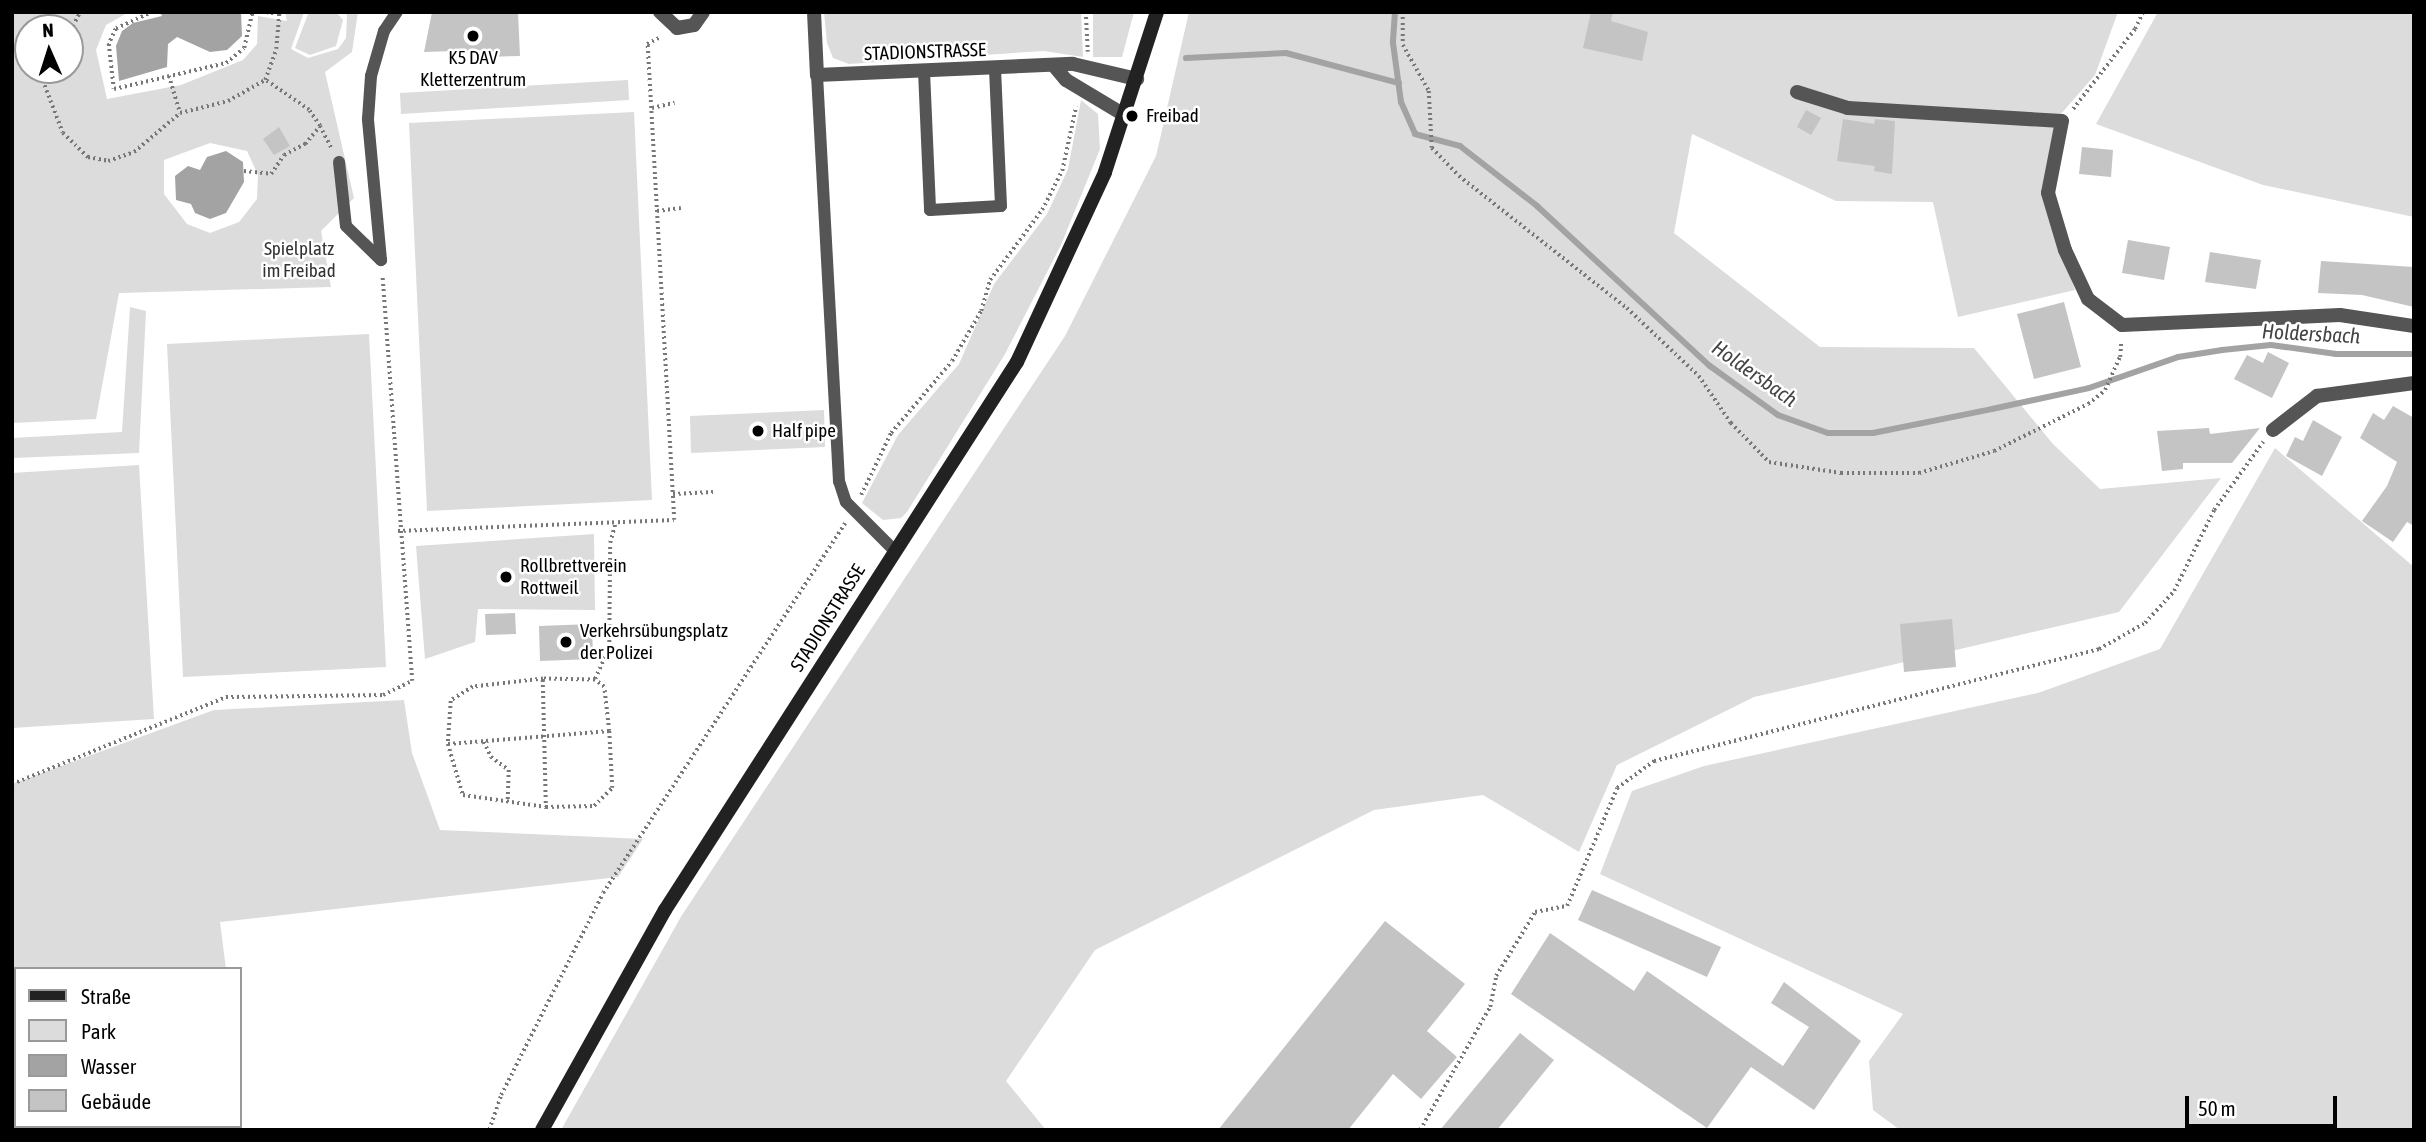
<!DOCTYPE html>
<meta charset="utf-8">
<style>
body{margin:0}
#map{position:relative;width:2426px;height:1142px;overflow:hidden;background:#fff;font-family:"Asap Condensed",sans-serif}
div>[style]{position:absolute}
.green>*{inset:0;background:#dcdcdc}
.water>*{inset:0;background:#a3a3a3}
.stream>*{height:6px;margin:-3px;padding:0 3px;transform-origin:3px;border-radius:3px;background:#a3a3a3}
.building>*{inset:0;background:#c4c4c4}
.path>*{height:3.5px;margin-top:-1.75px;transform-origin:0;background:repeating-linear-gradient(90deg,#777 0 2px,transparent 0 5.5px)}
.lane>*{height:12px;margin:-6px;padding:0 6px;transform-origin:6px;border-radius:6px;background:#555}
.street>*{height:14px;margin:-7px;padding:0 7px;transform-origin:7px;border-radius:7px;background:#555}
.secondary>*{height:14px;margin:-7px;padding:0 7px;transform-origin:7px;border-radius:7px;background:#222}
.dots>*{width:19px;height:19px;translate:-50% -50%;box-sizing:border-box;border:4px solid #fff;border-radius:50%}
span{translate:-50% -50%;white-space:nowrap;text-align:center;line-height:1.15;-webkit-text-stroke:5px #fff;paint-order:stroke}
.street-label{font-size:19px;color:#000}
.poi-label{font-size:19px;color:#000}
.left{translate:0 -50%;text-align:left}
.park-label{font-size:19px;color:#333}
.water-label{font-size:21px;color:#444;font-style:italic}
.frame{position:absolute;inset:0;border:14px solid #000;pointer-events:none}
.legend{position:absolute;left:14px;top:967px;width:228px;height:161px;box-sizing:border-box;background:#fff;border:2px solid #999;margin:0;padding:9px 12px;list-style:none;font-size:21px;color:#000}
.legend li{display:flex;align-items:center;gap:14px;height:35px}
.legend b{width:35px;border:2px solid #999}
.north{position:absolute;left:14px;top:14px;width:70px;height:70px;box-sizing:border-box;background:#fff;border:2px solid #999;border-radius:50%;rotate:357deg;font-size:19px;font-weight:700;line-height:28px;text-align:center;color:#000}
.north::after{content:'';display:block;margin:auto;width:24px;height:32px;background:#000;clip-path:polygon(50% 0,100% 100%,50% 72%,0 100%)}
.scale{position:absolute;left:2185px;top:1096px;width:152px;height:32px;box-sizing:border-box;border:4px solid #000;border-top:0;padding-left:9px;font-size:21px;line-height:24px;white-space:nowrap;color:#000;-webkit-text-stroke:5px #fff;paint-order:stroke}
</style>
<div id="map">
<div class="green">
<i style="clip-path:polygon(evenodd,12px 12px,129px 12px,106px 25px,96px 50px,107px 99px,181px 85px,243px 60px,257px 44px,258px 16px,287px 21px,285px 12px,304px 12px,291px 49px,308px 58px,338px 49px,346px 38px,347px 15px,343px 12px,358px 12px,352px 52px,325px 72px,354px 198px,321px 231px,331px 287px,119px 293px,96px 419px,12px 423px,12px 12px,28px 28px,70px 28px,70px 70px,28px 70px,28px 28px,12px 12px,210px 143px,247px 151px,258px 175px,257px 199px,239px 222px,210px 233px,187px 224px,164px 194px,164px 160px,210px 143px)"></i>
<i style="clip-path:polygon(336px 12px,343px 20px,336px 46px,310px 55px,295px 48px,308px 14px)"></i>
<i style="clip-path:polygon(824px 12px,1081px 12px,1083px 57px,1044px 51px,849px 64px,833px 58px,827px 43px)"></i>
<i style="clip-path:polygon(1093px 12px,1134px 12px,1122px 57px,1093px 57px)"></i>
<i style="clip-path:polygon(1189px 12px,2118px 12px,2095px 75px,2060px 115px,2043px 195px,2075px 290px,1958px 317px,1933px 202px,1836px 201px,1692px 134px,1674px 233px,1820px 347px,1974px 348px,2053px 444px,2100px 489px,2221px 478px,2119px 612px,1754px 697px,1617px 765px,1579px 852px,1483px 795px,1374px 810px,1095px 950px,1006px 1081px,1046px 1130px,561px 1130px,682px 915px,1065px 336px,1156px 156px)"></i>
<i style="clip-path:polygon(2158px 12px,2414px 12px,2414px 217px,2263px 185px,2096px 124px)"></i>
<i style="clip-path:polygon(628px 80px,629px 100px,401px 114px,400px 93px)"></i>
<i style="clip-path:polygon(1081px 100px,1098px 114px,1100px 149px,1061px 245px,1005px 354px,907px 512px,901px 518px,883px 520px,862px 503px,898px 435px,959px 364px,994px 284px,1047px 214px,1068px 169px)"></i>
<i style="clip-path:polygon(634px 112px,652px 500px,427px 511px,409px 123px)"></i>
<i style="clip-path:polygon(130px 307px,146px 311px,139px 453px,12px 458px,12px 438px,122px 432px)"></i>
<i style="clip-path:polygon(369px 334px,386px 667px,183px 677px,167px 344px)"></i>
<i style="clip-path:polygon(824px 410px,825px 447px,691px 453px,690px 416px)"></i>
<i style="clip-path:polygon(2275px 448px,2414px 567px,2414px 1130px,1900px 1130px,1873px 1110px,1869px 1061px,1903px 1014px,1600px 874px,1632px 791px,1704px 766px,2038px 693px,2160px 649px)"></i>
<i style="clip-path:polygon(139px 465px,154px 719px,12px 728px,12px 473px)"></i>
<i style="clip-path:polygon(594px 534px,595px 610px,478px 609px,475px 642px,425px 659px,416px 546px)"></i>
<i style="clip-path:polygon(404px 700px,412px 753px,440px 830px,643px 839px,618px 877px,220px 922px,226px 969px,16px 969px,16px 1126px,23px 1126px,12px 1128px,12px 784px,214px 710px)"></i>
</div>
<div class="water">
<i style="clip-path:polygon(160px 12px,241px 12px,242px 36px,227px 50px,210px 52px,177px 37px,168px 44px,167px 67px,119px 81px,116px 46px,122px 31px,133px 23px,162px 16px)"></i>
<i style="clip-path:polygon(226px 151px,243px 162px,244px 182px,226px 213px,210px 219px,195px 213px,191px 204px,176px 200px,175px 176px,188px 166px,200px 170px,207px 157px)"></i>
</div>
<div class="stream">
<i style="left:1395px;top:12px;width:31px;rotate:94deg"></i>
<i style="left:1393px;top:43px;width:60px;rotate:82.3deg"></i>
<i style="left:1401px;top:102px;width:35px;rotate:66deg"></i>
<i style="left:1415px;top:134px;width:47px;rotate:14.9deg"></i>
<i style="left:1460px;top:146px;width:98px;rotate:37.9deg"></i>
<i style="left:1537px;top:206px;width:236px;rotate:42.8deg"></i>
<i style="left:1710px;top:366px;width:84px;rotate:35.8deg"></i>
<i style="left:1778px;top:415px;width:53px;rotate:19.8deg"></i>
<i style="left:1828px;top:433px;width:45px"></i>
<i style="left:1873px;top:433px;width:121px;rotate:-11.4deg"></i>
<i style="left:1992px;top:409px;width:99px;rotate:-12.2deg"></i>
<i style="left:2089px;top:388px;width:94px;rotate:-19.2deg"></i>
<i style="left:2178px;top:357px;width:45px;rotate:-9deg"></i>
<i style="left:2222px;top:350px;width:49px;rotate:-5.8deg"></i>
<i style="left:2271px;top:345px;width:66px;rotate:7.9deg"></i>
<i style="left:2336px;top:354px;width:78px"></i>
<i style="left:1186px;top:58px;width:100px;rotate:-2.9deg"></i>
<i style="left:1286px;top:53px;width:117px;rotate:14.9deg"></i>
</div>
<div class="building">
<i style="clip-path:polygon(432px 12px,518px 12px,520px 56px,485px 57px,485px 50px,424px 52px)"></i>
<i style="clip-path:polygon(1591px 12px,1613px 12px,1611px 21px,1648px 32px,1642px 61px,1583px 48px)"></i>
<i style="clip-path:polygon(1806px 110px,1821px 118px,1811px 135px,1797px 127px)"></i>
<i style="clip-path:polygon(1843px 119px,1874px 124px,1875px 119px,1895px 121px,1892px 174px,1874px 171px,1875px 166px,1837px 161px)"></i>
<i style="clip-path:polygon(279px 127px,290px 146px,274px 155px,263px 139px)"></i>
<i style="clip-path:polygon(2082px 147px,2113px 150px,2111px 177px,2079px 174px)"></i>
<i style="clip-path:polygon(2128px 240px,2170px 247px,2164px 280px,2122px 273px)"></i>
<i style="clip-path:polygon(2210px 252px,2261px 260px,2256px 289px,2205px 282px)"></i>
<i style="clip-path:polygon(2321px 261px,2414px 267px,2414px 307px,2362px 295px,2318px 293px)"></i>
<i style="clip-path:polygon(2064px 302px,2081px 367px,2034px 379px,2017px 314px)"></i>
<i style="clip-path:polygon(2268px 352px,2289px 363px,2272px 398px,2234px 379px,2247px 355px,2263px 363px)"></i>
<i style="clip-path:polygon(2393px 406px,2414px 418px,2414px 526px,2407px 522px,2393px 542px,2362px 521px,2387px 486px,2397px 462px,2360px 438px,2373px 413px,2384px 420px)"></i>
<i style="clip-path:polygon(2313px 420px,2342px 437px,2322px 476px,2286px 456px,2295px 437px,2303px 441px)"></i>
<i style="clip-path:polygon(2209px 428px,2210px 434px,2260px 428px,2232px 463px,2183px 463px,2183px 469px,2162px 471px,2157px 431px)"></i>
<i style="clip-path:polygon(515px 613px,516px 634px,486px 635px,485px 614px)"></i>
<i style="clip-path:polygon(1952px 619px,1956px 667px,1904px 672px,1900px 624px)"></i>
<i style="clip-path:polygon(592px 624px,593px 659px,540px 661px,539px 626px)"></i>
<i style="clip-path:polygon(1592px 890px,1721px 947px,1707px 977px,1578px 920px)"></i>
<i style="clip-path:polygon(1385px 921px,1465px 984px,1427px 1031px,1457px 1057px,1421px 1099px,1393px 1074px,1348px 1130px,1218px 1130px)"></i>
<i style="clip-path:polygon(1550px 933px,1634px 991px,1647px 971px,1783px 1066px,1809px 1027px,1771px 1003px,1784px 982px,1861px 1041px,1814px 1110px,1751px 1067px,1707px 1128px,1511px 994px)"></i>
<i style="clip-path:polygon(1520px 1033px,1554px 1060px,1497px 1130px,1440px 1130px)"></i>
</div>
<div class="path">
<i style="left:153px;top:12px;width:41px;rotate:155.3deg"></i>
<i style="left:116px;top:29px;width:17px;rotate:115deg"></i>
<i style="left:109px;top:44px;width:45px;rotate:83.7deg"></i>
<i style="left:114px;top:89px;width:115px;rotate:-13.1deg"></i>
<i style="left:226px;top:63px;width:23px;rotate:-40deg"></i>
<i style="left:244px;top:48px;width:37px;rotate:-77deg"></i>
<i style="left:266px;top:12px;width:13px;rotate:9deg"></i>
<i style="left:1086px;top:12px;width:40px;rotate:87.1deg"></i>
<i style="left:1403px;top:12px;width:33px;rotate:90deg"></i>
<i style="left:1403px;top:45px;width:53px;rotate:60.5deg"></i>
<i style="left:1429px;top:91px;width:57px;rotate:87deg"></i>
<i style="left:1432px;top:148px;width:39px;rotate:46deg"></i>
<i style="left:1459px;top:176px;width:214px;rotate:38.2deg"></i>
<i style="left:1627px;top:308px;width:99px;rotate:43.4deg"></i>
<i style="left:1699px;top:376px;width:57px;rotate:55.8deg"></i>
<i style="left:1731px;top:423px;width:54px;rotate:45.7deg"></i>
<i style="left:1769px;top:462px;width:73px;rotate:8.7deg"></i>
<i style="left:1841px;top:473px;width:78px"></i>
<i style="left:1919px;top:473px;width:78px;rotate:-16.3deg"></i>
<i style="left:1994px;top:451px;width:105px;rotate:-26.6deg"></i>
<i style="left:2088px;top:404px;width:22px;rotate:-39deg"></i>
<i style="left:2105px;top:390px;width:36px;rotate:-66deg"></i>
<i style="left:2120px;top:357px;width:15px;rotate:-86deg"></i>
<i style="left:70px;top:31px;width:21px;rotate:-62deg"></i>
<i style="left:39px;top:70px;width:67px;rotate:69.1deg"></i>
<i style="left:63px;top:133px;width:35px;rotate:44deg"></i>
<i style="left:88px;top:157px;width:20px;rotate:11deg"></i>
<i style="left:108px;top:161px;width:28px;rotate:-19deg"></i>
<i style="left:134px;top:152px;width:60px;rotate:-40.3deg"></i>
<i style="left:180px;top:113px;width:49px;rotate:-14deg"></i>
<i style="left:228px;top:101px;width:43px;rotate:-29.6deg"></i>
<i style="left:265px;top:80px;width:33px;rotate:-70deg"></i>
<i style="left:276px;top:49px;width:37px;rotate:-85deg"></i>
<i style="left:169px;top:76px;width:39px;rotate:73deg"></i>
<i style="left:652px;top:108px;width:23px;rotate:-13deg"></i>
<i style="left:2073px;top:109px;width:101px;rotate:-52.2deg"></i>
<i style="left:2135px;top:29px;width:19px;rotate:-65deg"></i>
<i style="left:320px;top:126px;width:26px;rotate:62deg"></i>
<i style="left:244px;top:171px;width:27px;rotate:6deg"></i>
<i style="left:271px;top:174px;width:23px;rotate:-56deg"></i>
<i style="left:284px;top:155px;width:24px;rotate:-28deg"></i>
<i style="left:305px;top:144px;width:23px;rotate:-50deg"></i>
<i style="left:320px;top:126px;width:19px;rotate:-125deg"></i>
<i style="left:309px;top:110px;width:53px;rotate:-145.7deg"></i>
<i style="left:657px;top:211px;width:24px;rotate:-7deg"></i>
<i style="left:673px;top:494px;width:40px;rotate:-2.9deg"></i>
<i style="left:861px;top:495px;width:69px;rotate:-64.2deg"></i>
<i style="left:891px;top:433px;width:94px;rotate:-49.7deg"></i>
<i style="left:952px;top:361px;width:58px;rotate:-59.9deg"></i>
<i style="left:981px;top:311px;width:32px;rotate:-74deg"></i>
<i style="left:990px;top:280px;width:87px;rotate:-53.4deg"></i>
<i style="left:1042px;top:210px;width:44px;rotate:-62.9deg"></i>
<i style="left:1062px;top:171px;width:66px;rotate:-77.8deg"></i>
<i style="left:398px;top:531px;width:276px;rotate:-2.3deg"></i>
<i style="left:674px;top:520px;width:477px;rotate:-93.2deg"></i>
<i style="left:647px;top:44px;width:16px;rotate:-27deg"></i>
<i style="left:595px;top:679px;width:34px;rotate:-66deg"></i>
<i style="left:609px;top:648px;width:105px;rotate:-89.5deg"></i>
<i style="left:610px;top:543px;width:20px;rotate:-75deg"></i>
<i style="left:543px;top:680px;width:127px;rotate:88.6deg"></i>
<i style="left:484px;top:742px;width:17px;rotate:65deg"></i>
<i style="left:491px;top:757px;width:22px;rotate:36deg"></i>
<i style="left:509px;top:770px;width:32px;rotate:92deg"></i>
<i style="left:448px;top:744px;width:162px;rotate:-4.6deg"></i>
<i style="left:609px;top:731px;width:44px;rotate:-96.5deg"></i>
<i style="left:604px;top:687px;width:11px;rotate:-142deg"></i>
<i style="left:595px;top:680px;width:52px;rotate:-178.9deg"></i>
<i style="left:543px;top:679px;width:70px;rotate:173.5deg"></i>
<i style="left:473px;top:687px;width:26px;rotate:148deg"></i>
<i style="left:451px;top:701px;width:43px;rotate:94deg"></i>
<i style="left:448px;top:744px;width:53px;rotate:73.6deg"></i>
<i style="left:463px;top:795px;width:84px;rotate:8.2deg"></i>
<i style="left:546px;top:807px;width:48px;rotate:-1.2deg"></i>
<i style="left:594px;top:806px;width:25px;rotate:-45deg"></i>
<i style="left:612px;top:788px;width:57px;rotate:-93deg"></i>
<i style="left:12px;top:784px;width:231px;rotate:-22.1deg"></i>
<i style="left:226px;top:697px;width:157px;rotate:-0.7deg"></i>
<i style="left:383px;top:695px;width:32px;rotate:-26deg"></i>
<i style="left:412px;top:681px;width:406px;rotate:-94.2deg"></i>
<i style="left:489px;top:1130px;width:37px;rotate:-71deg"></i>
<i style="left:501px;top:1095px;width:226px;rotate:-63.2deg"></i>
<i style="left:603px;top:893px;width:442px;rotate:-56.8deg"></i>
<i style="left:1420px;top:1130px;width:142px;rotate:-60.4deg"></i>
<i style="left:1490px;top:1007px;width:32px;rotate:-79deg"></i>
<i style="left:1496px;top:976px;width:75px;rotate:-58.6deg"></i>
<i style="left:1535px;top:912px;width:33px;rotate:-11deg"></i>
<i style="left:1567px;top:906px;width:128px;rotate:-67deg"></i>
<i style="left:1617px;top:788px;width:46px;rotate:-36.1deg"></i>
<i style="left:1654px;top:761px;width:459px;rotate:-14.1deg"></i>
<i style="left:2099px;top:649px;width:53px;rotate:-29.5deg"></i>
<i style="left:2145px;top:623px;width:43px;rotate:-47.8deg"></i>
<i style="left:2174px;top:591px;width:90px;rotate:-63.7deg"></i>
<i style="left:2214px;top:510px;width:84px;rotate:-54.2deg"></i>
</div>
<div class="lane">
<i style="left:924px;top:71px;width:139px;rotate:87.5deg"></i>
<i style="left:930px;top:210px;width:71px;rotate:-3.2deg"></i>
<i style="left:1001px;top:206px;width:138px;rotate:-92.5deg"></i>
<i style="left:817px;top:75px;width:407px;rotate:86.9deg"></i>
<i style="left:839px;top:481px;width:22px;rotate:72deg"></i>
<i style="left:846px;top:502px;width:66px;rotate:45deg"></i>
<i style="left:339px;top:162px;width:64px;rotate:83.8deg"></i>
<i style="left:346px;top:226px;width:49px;rotate:44.2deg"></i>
<i style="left:381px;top:260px;width:142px;rotate:-95.3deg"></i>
<i style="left:368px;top:119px;width:43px;rotate:-86deg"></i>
<i style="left:371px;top:76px;width:47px;rotate:-73.9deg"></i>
<i style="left:384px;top:31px;width:23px;rotate:-56deg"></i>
</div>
<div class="street">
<i style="left:660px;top:12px;width:23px;rotate:43deg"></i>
<i style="left:677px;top:28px;width:17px;rotate:-10deg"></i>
<i style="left:694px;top:25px;width:16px;rotate:-55deg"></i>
<i style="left:814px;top:12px;width:63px;rotate:87.3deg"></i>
<i style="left:817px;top:75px;width:256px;rotate:-2.5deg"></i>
<i style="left:1073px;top:64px;width:66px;rotate:13.2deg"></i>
<i style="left:1055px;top:67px;width:17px;rotate:50deg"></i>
<i style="left:1066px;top:80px;width:70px;rotate:31deg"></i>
<i style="left:1797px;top:92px;width:53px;rotate:17.4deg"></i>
<i style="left:1848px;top:108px;width:214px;rotate:3.5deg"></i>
<i style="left:2062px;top:121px;width:73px;rotate:101deg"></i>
<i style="left:2048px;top:193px;width:59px;rotate:73.4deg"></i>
<i style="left:2065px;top:250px;width:54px;rotate:64.9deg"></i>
<i style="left:2088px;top:299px;width:43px;rotate:37.4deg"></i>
<i style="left:2122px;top:325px;width:218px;rotate:-2.6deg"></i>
<i style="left:2340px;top:315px;width:75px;rotate:8.5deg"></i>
<i style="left:2273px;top:430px;width:56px;rotate:-37.7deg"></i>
<i style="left:2317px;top:396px;width:98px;rotate:-7.6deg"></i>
</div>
<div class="secondary">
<i style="left:542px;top:1130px;width:252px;rotate:-60.8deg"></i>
<i style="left:665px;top:910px;width:651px;rotate:-57.29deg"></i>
<i style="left:1017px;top:362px;width:209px;rotate:-65.1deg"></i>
<i style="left:1105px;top:172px;width:168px;rotate:-72deg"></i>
</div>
<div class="dots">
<i style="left:473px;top:36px;background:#000"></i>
<i style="left:1132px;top:116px;background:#000"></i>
<i style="left:758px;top:431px;background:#000"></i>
<i style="left:506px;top:577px;background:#000"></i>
<i style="left:566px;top:642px;background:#000"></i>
</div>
<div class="street-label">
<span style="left:925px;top:52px;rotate:-2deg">STADIONSTRASSE</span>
<span style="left:828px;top:618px;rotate:-58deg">STADIONSTRASSE</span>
</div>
<div class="poi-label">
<span style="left:473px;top:69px">K5 DAV<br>Kletterzentrum</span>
<span class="left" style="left:1146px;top:116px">Freibad</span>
<span class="left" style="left:772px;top:431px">Half pipe</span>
<span class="left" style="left:520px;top:577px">Rollbrettverein<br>Rottweil</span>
<span class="left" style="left:580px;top:642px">Verkehrsübungsplatz<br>der Polizei</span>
</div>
<div class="park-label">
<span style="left:299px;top:260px">Spielplatz<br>im Freibad</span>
</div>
<div class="water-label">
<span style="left:2311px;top:333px;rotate:3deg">Holdersbach</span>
<span style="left:1755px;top:373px;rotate:35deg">Holdersbach</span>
</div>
<div class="frame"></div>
<ul class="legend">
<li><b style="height:9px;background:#222"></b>Straße</li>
<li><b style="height:19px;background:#dcdcdc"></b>Park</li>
<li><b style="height:19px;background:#a3a3a3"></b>Wasser</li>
<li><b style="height:19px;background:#c4c4c4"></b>Gebäude</li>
</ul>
<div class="north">N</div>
<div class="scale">50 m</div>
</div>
